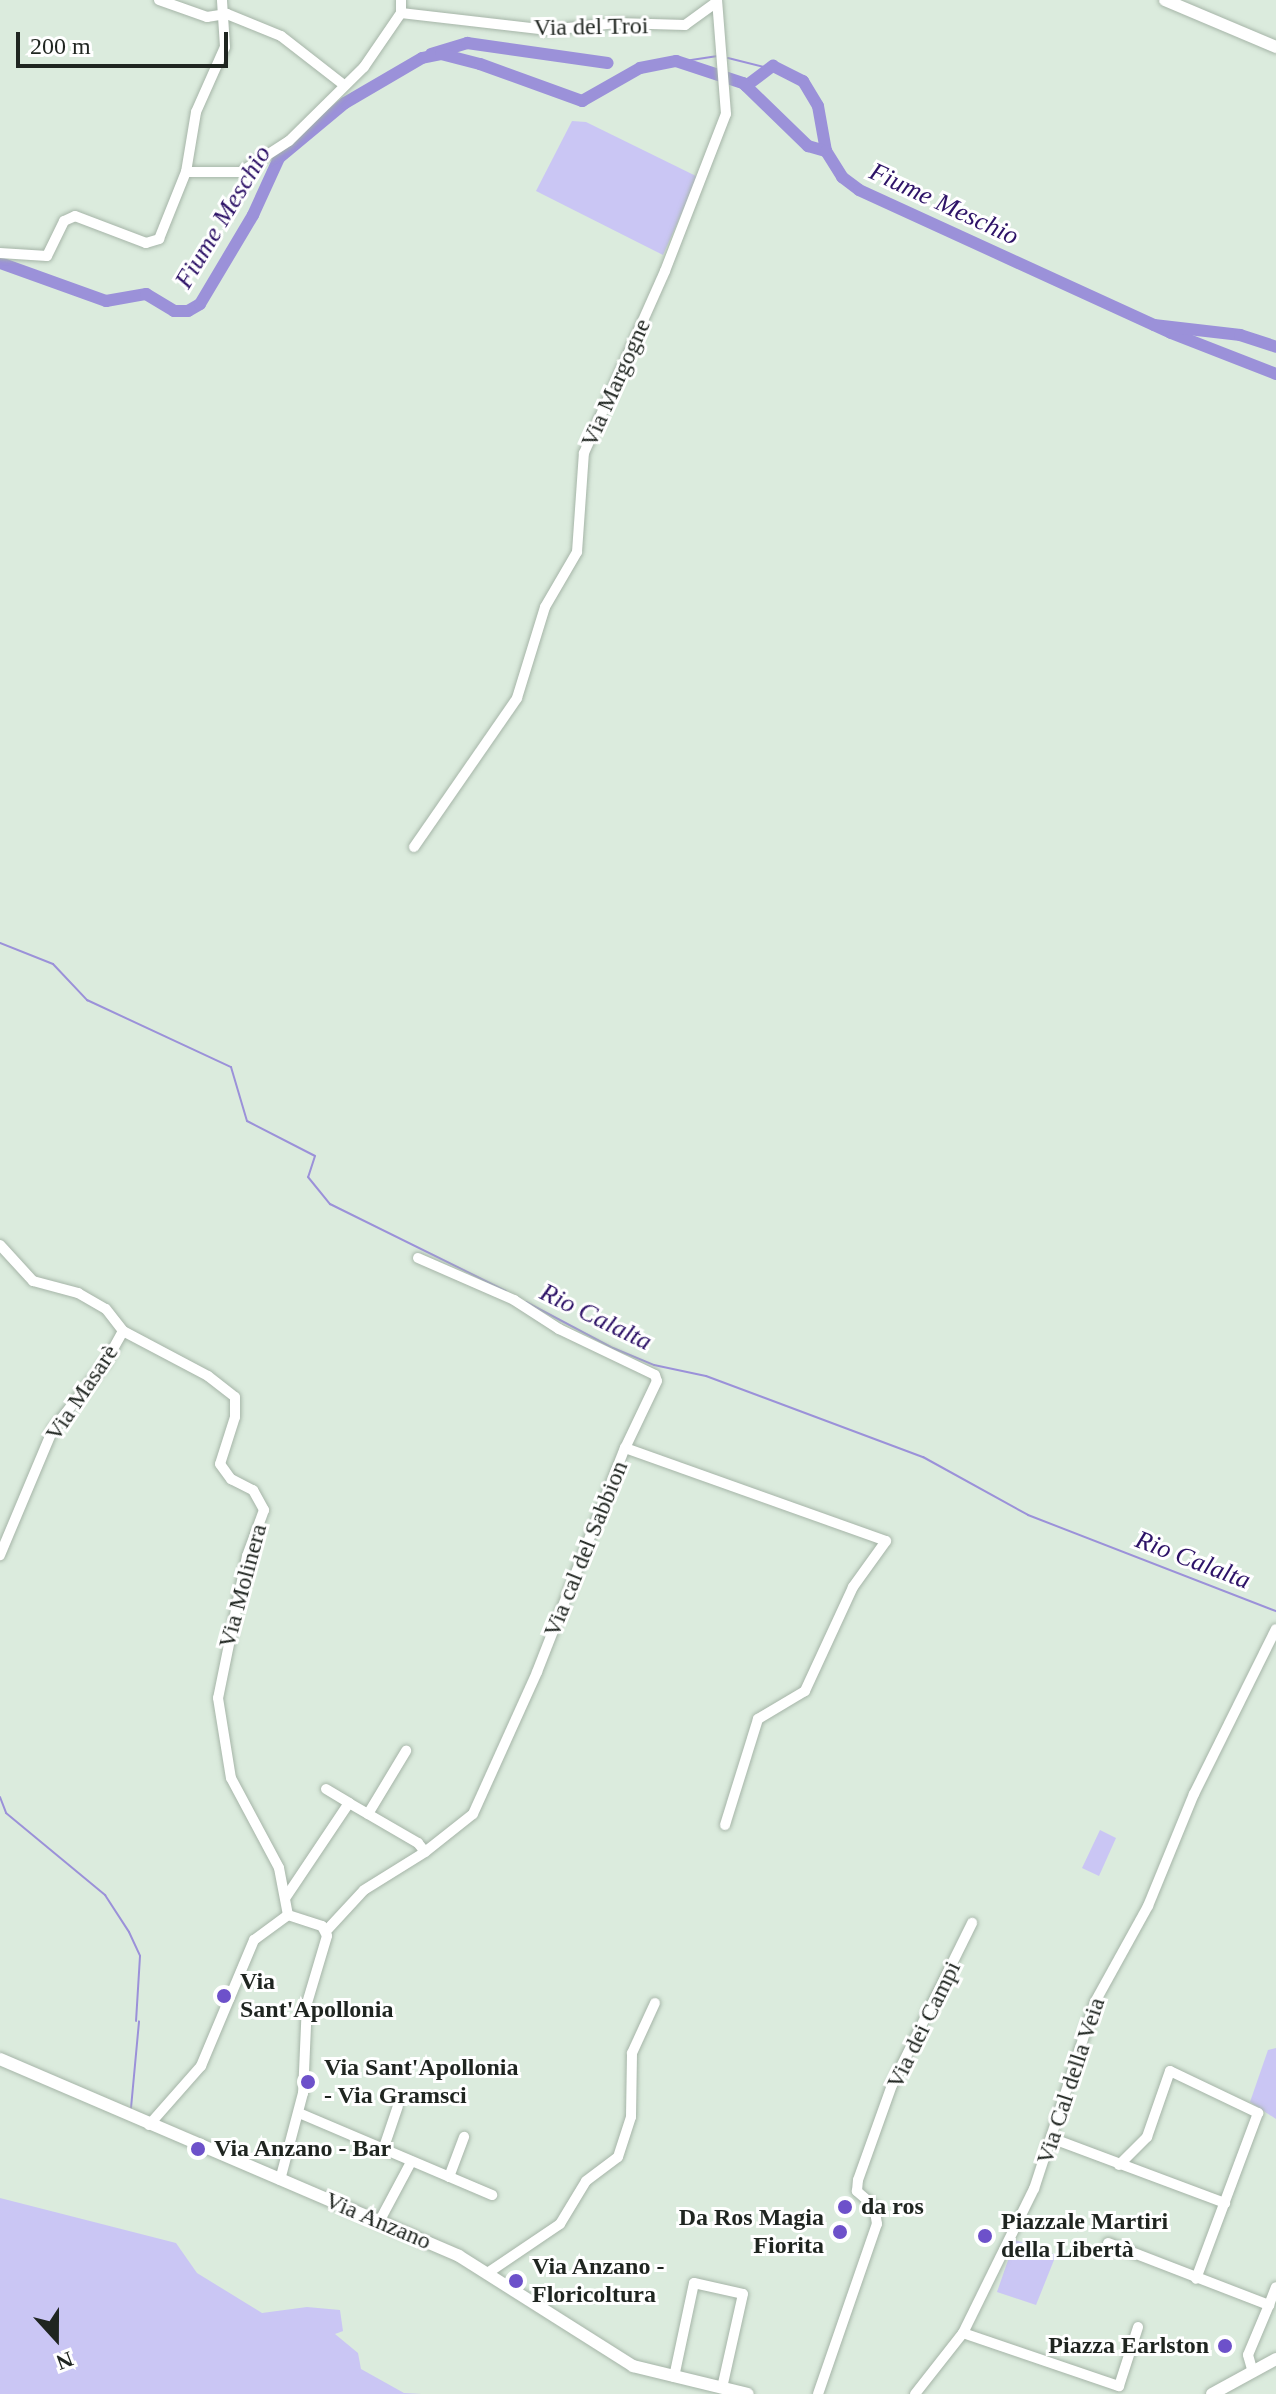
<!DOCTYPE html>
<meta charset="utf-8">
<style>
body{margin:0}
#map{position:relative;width:1276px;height:2394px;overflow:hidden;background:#dbebdd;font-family:"Times New Roman",serif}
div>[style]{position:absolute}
.green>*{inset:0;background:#cac6f4}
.stream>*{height:2px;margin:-1px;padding:0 1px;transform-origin:1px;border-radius:1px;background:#9b91d9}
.river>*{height:12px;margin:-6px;padding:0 6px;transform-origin:6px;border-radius:6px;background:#9b91d9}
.roads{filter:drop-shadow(0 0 2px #a6b5a8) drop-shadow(0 0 2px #a6b5a8)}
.minor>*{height:10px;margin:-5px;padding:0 5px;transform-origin:5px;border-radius:5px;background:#fff}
.major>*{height:12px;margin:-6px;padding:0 6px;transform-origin:6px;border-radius:6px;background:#fff}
.dots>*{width:22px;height:22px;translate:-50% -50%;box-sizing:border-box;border:4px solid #fff;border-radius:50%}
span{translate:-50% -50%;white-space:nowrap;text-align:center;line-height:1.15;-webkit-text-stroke:6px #fff;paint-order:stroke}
.street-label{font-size:24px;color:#1f2520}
.poi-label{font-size:24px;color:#1f2520;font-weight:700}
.left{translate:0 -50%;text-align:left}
.right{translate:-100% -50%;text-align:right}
.water-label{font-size:26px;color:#2d1267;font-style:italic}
.north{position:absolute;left:16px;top:2298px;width:80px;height:80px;-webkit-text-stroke:6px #fff;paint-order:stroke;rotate:159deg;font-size:22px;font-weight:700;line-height:32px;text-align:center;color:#1f2520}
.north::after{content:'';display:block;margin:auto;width:28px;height:36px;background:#1f2520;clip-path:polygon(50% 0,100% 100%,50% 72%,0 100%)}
.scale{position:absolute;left:16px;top:32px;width:212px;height:36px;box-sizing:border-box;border:4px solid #1f2520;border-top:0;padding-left:10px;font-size:24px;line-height:28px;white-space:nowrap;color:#1f2520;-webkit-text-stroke:6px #fff;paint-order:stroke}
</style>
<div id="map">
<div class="green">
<i style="clip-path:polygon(572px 121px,586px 122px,698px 177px,663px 255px,536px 191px)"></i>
<i style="clip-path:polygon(1100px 1830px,1116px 1838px,1099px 1876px,1082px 1868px)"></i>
<i style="clip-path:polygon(1276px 2048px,1276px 2119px,1250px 2102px,1268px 2050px)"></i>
<i style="clip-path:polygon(0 2198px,176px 2243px,197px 2273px,262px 2313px,307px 2307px,340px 2310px,343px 2331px,335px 2334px,358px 2353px,361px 2369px,404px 2393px,422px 2394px,0 2394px)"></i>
<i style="clip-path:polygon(1015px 2240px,1056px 2255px,1036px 2305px,997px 2292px)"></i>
</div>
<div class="stream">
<i style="left:728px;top:58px;width:38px;rotate:14deg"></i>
<i style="left:678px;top:62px;width:40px;rotate:-8.5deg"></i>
<i style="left:0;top:943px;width:57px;rotate:21.6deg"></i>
<i style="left:53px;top:964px;width:50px;rotate:46.6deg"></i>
<i style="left:87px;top:1000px;width:159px;rotate:25deg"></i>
<i style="left:231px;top:1067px;width:56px;rotate:73.5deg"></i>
<i style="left:247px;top:1121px;width:76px;rotate:27.2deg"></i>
<i style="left:315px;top:1156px;width:22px;rotate:108deg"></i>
<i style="left:308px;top:1177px;width:35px;rotate:51deg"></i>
<i style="left:330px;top:1204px;width:196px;rotate:26.3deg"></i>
<i style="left:526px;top:1302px;width:98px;rotate:27.9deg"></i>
<i style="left:613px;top:1348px;width:44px;rotate:22.5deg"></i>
<i style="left:654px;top:1365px;width:53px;rotate:11.9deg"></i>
<i style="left:706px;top:1376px;width:232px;rotate:20.5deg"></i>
<i style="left:923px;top:1457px;width:120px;rotate:28.9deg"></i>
<i style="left:1028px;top:1515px;width:266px;rotate:21.2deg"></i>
<i style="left:0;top:1797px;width:17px;rotate:69deg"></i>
<i style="left:6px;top:1813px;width:129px;rotate:39.6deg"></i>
<i style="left:105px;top:1895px;width:44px;rotate:57deg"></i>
<i style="left:129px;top:1932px;width:26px;rotate:65deg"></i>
<i style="left:140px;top:1956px;width:65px;rotate:93.5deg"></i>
<i style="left:131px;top:2108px;width:87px;rotate:-84.7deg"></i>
</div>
<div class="river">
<i style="left:431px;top:54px;width:38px;rotate:-17deg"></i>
<i style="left:467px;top:43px;width:142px;rotate:8.1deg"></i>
<i style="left:746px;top:86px;width:34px;rotate:-37deg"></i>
<i style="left:773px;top:66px;width:34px;rotate:27deg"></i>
<i style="left:803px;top:81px;width:29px;rotate:59deg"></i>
<i style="left:818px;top:106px;width:46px;rotate:79.9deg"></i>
<i style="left:0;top:263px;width:113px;rotate:19.7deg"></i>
<i style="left:106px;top:301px;width:41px;rotate:-9.9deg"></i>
<i style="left:146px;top:294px;width:33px;rotate:31deg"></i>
<i style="left:174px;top:311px;width:14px"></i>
<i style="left:188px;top:311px;width:14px;rotate:-30deg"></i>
<i style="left:200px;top:304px;width:104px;rotate:-59.2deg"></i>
<i style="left:253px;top:215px;width:63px;rotate:-65.5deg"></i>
<i style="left:279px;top:158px;width:86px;rotate:-39.8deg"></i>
<i style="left:345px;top:103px;width:89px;rotate:-30.3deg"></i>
<i style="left:422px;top:58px;width:19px;rotate:-12deg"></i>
<i style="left:441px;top:54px;width:40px;rotate:14.4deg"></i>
<i style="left:480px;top:64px;width:109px;rotate:19.9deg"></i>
<i style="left:582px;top:101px;width:67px;rotate:-29.6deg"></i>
<i style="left:640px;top:68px;width:37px;rotate:-11deg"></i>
<i style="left:676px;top:61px;width:71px;rotate:18.2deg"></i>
<i style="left:743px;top:83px;width:91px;rotate:44.1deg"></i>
<i style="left:808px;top:146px;width:19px;rotate:16deg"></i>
<i style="left:826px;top:151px;width:31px;rotate:58deg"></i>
<i style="left:842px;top:177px;width:21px;rotate:37deg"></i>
<i style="left:859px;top:190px;width:343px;rotate:24.6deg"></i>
<i style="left:1171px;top:333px;width:113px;rotate:21.3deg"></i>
<i style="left:1154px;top:325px;width:87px;rotate:6.6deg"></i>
<i style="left:1240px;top:335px;width:38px;rotate:18deg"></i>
</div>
<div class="roads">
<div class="minor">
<i style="left:159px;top:0;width:51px;rotate:19.5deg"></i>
<i style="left:207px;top:17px;width:20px;rotate:-9deg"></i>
<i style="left:227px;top:14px;width:58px;rotate:22.2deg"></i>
<i style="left:281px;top:36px;width:80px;rotate:37.9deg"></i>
<i style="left:401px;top:13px;width:148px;rotate:6.6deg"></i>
<i style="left:548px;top:30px;width:69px;rotate:-5.8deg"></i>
<i style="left:617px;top:23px;width:68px;rotate:1.7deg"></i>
<i style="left:685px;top:25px;width:36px;rotate:-36deg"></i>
<i style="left:186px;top:172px;width:55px"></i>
<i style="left:241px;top:172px;width:57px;rotate:-32.9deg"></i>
<i style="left:289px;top:141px;width:105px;rotate:-44.6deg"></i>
<i style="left:364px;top:67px;width:65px;rotate:-55.6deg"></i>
<i style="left:401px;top:13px;width:13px;rotate:-90deg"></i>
<i style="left:0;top:253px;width:47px;rotate:3.7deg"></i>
<i style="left:47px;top:256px;width:39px;rotate:-64deg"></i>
<i style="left:64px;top:221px;width:12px;rotate:-24deg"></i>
<i style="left:75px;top:216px;width:76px;rotate:20.8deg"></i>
<i style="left:146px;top:243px;width:14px;rotate:-17deg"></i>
<i style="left:159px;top:239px;width:72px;rotate:-68.1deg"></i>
<i style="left:186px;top:172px;width:61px;rotate:-80.5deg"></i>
<i style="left:196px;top:112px;width:71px;rotate:-66deg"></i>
<i style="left:225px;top:47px;width:47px;rotate:-93.7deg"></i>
<i style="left:414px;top:847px;width:181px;rotate:-55.3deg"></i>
<i style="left:517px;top:698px;width:95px;rotate:-72.9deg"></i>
<i style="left:545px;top:607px;width:64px;rotate:-59.8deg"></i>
<i style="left:577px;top:552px;width:99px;rotate:-86deg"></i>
<i style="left:584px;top:453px;width:199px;rotate:-66deg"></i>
<i style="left:665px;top:271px;width:168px;rotate:-68.8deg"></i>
<i style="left:726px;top:114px;width:114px;rotate:-94.5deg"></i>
<i style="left:0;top:1245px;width:49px;rotate:47.5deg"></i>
<i style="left:33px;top:1281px;width:47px;rotate:14.9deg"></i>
<i style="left:78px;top:1293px;width:32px;rotate:30deg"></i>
<i style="left:106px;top:1309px;width:28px;rotate:52deg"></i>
<i style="left:123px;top:1331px;width:37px;rotate:119deg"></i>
<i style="left:105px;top:1363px;width:84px;rotate:128.2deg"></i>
<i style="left:53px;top:1429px;width:137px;rotate:112.8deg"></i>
<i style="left:418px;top:1258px;width:105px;rotate:23.6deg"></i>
<i style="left:514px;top:1300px;width:54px;rotate:32.8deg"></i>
<i style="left:559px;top:1329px;width:106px;rotate:25.6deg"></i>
<i style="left:655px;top:1375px;width:6px;rotate:72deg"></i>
<i style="left:657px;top:1381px;width:74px;rotate:115.5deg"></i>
<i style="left:123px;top:1331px;width:96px;rotate:27.9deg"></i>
<i style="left:208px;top:1376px;width:34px;rotate:38deg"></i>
<i style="left:235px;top:1397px;width:20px;rotate:90deg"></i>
<i style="left:235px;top:1417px;width:49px;rotate:107.7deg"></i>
<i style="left:220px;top:1464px;width:19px;rotate:54deg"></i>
<i style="left:231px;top:1479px;width:25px;rotate:27deg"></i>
<i style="left:253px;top:1490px;width:23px;rotate:61deg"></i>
<i style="left:264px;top:1510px;width:49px;rotate:110.3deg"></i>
<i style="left:247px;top:1556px;width:145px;rotate:101.5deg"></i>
<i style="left:218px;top:1698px;width:81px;rotate:80.8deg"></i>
<i style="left:231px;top:1778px;width:102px;rotate:61.9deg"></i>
<i style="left:279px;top:1868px;width:48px;rotate:79.2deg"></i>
<i style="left:326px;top:1789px;width:27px;rotate:31deg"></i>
<i style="left:368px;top:1814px;width:74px;rotate:-58.9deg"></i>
<i style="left:286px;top:1897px;width:113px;rotate:-56.2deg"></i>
<i style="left:349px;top:1803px;width:80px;rotate:30.1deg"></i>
<i style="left:418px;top:1843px;width:11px;rotate:52deg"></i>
<i style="left:327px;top:1930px;width:54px;rotate:-47.2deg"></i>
<i style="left:364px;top:1890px;width:72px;rotate:-31.9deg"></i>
<i style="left:425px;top:1852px;width:61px;rotate:-38.4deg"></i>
<i style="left:473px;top:1814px;width:156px;rotate:-65.7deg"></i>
<i style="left:537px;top:1672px;width:241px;rotate:-68.6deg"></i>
<i style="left:625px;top:1448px;width:277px;rotate:19.6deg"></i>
<i style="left:886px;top:1541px;width:57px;rotate:125.7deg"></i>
<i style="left:853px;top:1587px;width:115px;rotate:114.8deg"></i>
<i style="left:805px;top:1691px;width:55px;rotate:149.2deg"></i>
<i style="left:758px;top:1719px;width:111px;rotate:107.3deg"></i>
<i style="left:299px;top:2113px;width:210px;rotate:23deg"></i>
<i style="left:149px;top:2125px;width:79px;rotate:-48.6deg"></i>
<i style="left:201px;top:2066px;width:137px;rotate:-67.2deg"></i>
<i style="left:254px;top:1940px;width:42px;rotate:-36.3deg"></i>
<i style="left:288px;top:1915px;width:36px;rotate:18deg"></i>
<i style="left:322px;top:1926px;width:11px;rotate:63deg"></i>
<i style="left:327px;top:1936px;width:70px;rotate:106.6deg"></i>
<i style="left:307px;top:2003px;width:90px;rotate:92.5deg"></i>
<i style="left:303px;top:2093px;width:90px;rotate:104.8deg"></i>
<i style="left:1051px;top:2138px;width:186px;rotate:20.5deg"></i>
<i style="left:383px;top:2150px;width:46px;rotate:-71.2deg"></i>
<i style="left:1119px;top:2165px;width:40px;rotate:-45deg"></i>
<i style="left:1147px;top:2137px;width:70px;rotate:-70.8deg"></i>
<i style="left:1170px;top:2071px;width:98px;rotate:25.5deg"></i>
<i style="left:1258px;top:2113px;width:177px;rotate:110.5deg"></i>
<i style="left:449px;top:2177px;width:43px;rotate:-69.4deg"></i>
<i style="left:379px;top:2222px;width:68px;rotate:-61.9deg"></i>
<i style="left:1108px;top:2243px;width:173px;rotate:21.1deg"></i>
<i style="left:1269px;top:2305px;width:54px;rotate:112.8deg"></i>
<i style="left:1248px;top:2355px;width:18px;rotate:74deg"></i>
<i style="left:489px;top:2272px;width:86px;rotate:-34.1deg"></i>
<i style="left:560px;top:2224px;width:50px;rotate:-58.8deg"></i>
<i style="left:586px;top:2181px;width:40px;rotate:-37deg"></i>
<i style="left:618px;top:2157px;width:42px;rotate:-72deg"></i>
<i style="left:631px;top:2117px;width:64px;rotate:-89.1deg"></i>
<i style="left:632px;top:2053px;width:55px;rotate:-65.3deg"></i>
<i style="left:1269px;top:2305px;width:19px;rotate:-69deg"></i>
<i style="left:963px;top:2333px;width:165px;rotate:18.8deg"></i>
<i style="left:1119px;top:2386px;width:62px;rotate:-72.1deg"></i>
<i style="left:674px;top:2377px;width:96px;rotate:-78deg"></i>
<i style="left:694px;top:2283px;width:50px;rotate:12.7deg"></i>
<i style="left:743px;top:2294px;width:96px;rotate:102.6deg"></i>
<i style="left:818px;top:2394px;width:180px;rotate:-70.9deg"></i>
<i style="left:877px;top:2224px;width:18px;rotate:-99deg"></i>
<i style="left:874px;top:2206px;width:23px;rotate:-139deg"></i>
<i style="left:857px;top:2191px;width:11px;rotate:-85deg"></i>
<i style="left:858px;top:2180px;width:101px;rotate:-70.3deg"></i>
<i style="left:892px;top:2085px;width:181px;rotate:-63.7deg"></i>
<i style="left:915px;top:2394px;width:78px;rotate:-51.8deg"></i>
<i style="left:963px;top:2333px;width:161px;rotate:-63.8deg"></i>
<i style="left:1034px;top:2189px;width:197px;rotate:-71.9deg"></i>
<i style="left:1095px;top:2002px;width:110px;rotate:-61.1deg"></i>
<i style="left:1148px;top:1906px;width:121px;rotate:-67.7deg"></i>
<i style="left:1194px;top:1794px;width:184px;rotate:-63.6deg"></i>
</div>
<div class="major">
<i style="left:1165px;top:0;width:121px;rotate:22.9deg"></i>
<i style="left:0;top:2059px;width:499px;rotate:23.2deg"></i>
<i style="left:459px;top:2256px;width:206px;rotate:32.3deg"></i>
<i style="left:633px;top:2366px;width:118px;rotate:13.7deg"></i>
<i style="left:1212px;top:2394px;width:73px;rotate:-28.7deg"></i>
</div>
</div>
<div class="dots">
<i style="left:224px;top:1996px;background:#6d51ca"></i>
<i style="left:308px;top:2082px;background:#6d51ca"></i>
<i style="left:198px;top:2149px;background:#6d51ca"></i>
<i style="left:845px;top:2207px;background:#6d51ca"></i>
<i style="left:840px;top:2232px;background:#6d51ca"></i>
<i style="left:985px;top:2236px;background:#6d51ca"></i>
<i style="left:516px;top:2281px;background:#6d51ca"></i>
<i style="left:1225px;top:2346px;background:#6d51ca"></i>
</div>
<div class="street-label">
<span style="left:591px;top:27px;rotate:-1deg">Via del Troi</span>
<span style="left:616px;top:383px;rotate:-66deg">Via Margogne</span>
<span style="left:82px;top:1393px;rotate:-56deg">Via Masarè</span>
<span style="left:586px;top:1549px;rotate:-68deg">Via cal del Sabbion</span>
<span style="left:243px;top:1586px;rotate:-75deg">Via Molinera</span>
<span style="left:924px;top:2025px;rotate:-64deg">Via dei Campi</span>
<span style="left:1071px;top:2081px;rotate:-72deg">Via Cal della Veia</span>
<span style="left:378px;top:2221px;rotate:23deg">Via Anzano</span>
</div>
<div class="poi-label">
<span class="left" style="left:240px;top:1996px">Via<br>Sant'Apollonia</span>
<span class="left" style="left:324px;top:2082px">Via Sant'Apollonia<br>- Via Gramsci</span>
<span class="left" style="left:214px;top:2149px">Via Anzano - Bar</span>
<span class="left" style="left:861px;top:2207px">da ros</span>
<span class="right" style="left:824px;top:2232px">Da Ros Magia<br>Fiorita</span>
<span class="left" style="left:1001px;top:2236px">Piazzale Martiri<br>della Libertà</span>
<span class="left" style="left:532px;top:2281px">Via Anzano -<br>Floricoltura</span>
<span class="right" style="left:1209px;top:2346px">Piazza Earlston</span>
</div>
<div class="water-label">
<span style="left:944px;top:204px;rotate:25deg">Fiume Meschio</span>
<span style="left:223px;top:217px;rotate:-59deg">Fiume Meschio</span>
<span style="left:596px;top:1317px;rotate:26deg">Rio Calalta</span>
<span style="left:1193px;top:1560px;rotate:21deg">Rio Calalta</span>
</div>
<div class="north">N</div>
<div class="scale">200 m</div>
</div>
